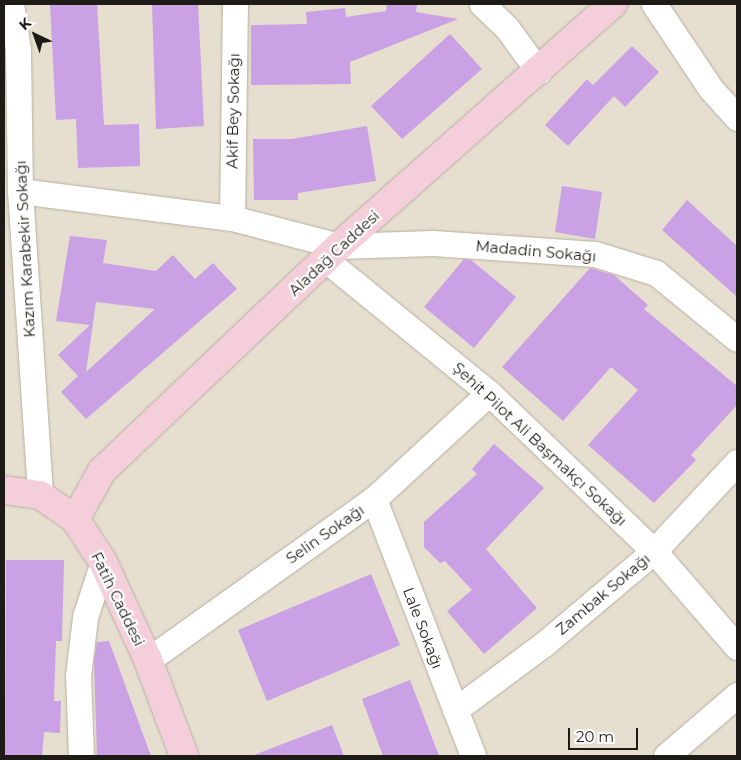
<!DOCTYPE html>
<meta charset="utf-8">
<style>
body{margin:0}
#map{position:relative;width:741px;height:760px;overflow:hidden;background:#e6dece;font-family:Montserrat,sans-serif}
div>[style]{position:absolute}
.building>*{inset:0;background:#c9a1e4}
.roads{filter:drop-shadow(0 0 1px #b7afa0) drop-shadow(0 0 1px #b7afa0)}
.street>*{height:25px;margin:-12.5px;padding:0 12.5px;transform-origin:12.5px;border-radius:12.5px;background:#fff}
.secondary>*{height:28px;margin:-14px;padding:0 14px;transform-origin:14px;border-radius:14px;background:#f4cedb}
span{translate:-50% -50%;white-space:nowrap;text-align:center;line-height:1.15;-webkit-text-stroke:4.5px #fff;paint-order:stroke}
.street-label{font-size:15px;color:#1e1b16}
.frame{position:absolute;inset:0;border:5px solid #1e1b16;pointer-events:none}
.north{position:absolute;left:10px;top:10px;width:50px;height:50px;-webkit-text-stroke:4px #fff;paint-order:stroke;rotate:318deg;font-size:14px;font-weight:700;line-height:20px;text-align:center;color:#1e1b16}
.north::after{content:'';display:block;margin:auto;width:18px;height:22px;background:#1e1b16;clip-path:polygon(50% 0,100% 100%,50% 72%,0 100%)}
.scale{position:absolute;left:568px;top:728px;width:70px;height:22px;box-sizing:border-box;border:2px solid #1e1b16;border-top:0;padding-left:6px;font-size:15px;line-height:18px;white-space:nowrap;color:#1e1b16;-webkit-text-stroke:4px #fff;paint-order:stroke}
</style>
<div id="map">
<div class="building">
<i style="clip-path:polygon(50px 4px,97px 4px,104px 125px,139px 124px,140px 166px,78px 168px,76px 119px,56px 120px)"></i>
<i style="clip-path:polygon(152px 4px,198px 4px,204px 126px,156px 129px)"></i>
<i style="clip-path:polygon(387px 4px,417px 4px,416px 12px,458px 19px,350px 62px,351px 84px,251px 85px,251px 25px,307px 24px,306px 12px,345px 8px,346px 17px,386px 11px)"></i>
<i style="clip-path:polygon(450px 34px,482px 69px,402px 139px,371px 106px)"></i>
<i style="clip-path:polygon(632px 46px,659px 72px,625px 107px,614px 96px,568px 146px,545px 125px,587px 79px,593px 85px)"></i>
<i style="clip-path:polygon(367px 126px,376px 181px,298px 193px,298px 200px,254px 200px,253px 139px,292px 139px)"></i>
<i style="clip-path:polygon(562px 186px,602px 192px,595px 239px,555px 232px)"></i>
<i style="clip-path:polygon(687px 200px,737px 246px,737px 297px,662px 230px)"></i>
<i style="clip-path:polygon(evenodd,70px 236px,107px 240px,103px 263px,156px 271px,173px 255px,195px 279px,213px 263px,237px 289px,86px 419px,61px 392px,78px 376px,58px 355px,90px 325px,56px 321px,70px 236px,96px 302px,155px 309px,86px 372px,96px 302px)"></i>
<i style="clip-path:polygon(464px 259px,471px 260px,516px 297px,474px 348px,424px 307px)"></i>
<i style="clip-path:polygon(590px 268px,614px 275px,648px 305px,644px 309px,737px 386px,737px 405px,691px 455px,696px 460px,654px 503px,588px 445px,638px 390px,611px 367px,563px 421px,502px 367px)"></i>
<i style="clip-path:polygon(494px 444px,544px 488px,486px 549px,537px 608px,484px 654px,447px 611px,472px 590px,445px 561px,440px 563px,424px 547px,424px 522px,477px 474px,472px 469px)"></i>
<i style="clip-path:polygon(6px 560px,64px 560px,62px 641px,56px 641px,54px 701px,61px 701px,60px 733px,44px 732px,42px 756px,5px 756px)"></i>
<i style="clip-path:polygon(371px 574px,400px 645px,267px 701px,238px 630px)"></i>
<i style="clip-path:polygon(109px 641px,151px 756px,97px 756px,94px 661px,97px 642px)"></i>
<i style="clip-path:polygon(410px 680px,439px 756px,383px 756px,362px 699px)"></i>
<i style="clip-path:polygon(332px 725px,344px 756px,255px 756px,254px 755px)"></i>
</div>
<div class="roads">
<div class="street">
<i style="left:11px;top:4px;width:47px;rotate:81.3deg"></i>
<i style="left:18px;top:50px;width:141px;rotate:89.2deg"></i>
<i style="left:20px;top:191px;width:305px;rotate:86.2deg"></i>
<i style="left:482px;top:4px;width:35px;rotate:44deg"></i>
<i style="left:507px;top:28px;width:54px;rotate:54deg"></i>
<i style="left:654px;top:4px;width:102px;rotate:56.2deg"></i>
<i style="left:711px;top:89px;width:39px;rotate:48deg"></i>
<i style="left:20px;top:191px;width:214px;rotate:7.3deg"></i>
<i style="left:232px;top:218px;width:111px;rotate:14.7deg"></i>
<i style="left:339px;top:246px;width:94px;rotate:-1.8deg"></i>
<i style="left:433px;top:243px;width:162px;rotate:3.9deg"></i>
<i style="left:595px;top:254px;width:64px;rotate:17.3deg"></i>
<i style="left:656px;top:273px;width:104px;rotate:39.2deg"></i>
<i style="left:232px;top:218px;width:214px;rotate:-89.2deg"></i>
<i style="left:326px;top:260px;width:210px;rotate:39.2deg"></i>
<i style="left:489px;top:393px;width:228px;rotate:43.8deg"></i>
<i style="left:654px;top:551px;width:127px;rotate:49.2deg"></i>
<i style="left:374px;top:499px;width:275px;rotate:68.9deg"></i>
<i style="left:148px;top:660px;width:277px;rotate:-35.5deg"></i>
<i style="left:374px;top:499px;width:156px;rotate:-42.7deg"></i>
<i style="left:455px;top:710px;width:111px;rotate:-36.6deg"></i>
<i style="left:544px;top:644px;width:144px;rotate:-40.2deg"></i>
<i style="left:654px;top:551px;width:122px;rotate:-47deg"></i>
<i style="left:81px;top:756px;width:80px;rotate:-92.1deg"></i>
<i style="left:78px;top:676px;width:59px;rotate:-83.2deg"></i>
<i style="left:85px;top:617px;width:58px;rotate:-71.9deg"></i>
<i style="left:666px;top:756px;width:94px;rotate:-40.7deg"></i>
</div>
<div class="secondary">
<i style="left:4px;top:490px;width:36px;rotate:8deg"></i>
<i style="left:40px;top:495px;width:42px;rotate:34.4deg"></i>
<i style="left:75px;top:519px;width:51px;rotate:56.9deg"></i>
<i style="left:103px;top:562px;width:108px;rotate:65.3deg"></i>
<i style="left:148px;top:660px;width:103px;rotate:69.4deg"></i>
<i style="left:75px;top:519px;width:55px;rotate:-60.6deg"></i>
<i style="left:102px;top:471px;width:327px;rotate:-43.5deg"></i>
<i style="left:339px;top:246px;width:366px;rotate:-41.5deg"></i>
</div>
</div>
<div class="street-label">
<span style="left:233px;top:111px;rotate:-89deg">Akif Bey Sokağı</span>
<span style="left:25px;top:249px;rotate:-93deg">Kazım Karabekir Sokağı</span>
<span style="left:536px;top:251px;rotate:5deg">Madadin Sokağı</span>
<span style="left:334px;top:253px;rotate:-43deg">Aladağ Caddesi</span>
<span style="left:540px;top:444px;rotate:43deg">Şehit Pilot Ali Başmakçı Sokağı</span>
<span style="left:325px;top:534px;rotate:-35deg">Selin Sokağı</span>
<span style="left:603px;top:594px;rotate:-40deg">Zambak Sokağı</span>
<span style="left:118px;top:599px;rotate:64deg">Fatih Caddesi</span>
<span style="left:423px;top:628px;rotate:69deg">Lale Sokağı</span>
</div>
<div class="frame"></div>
<div class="north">K</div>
<div class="scale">20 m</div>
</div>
